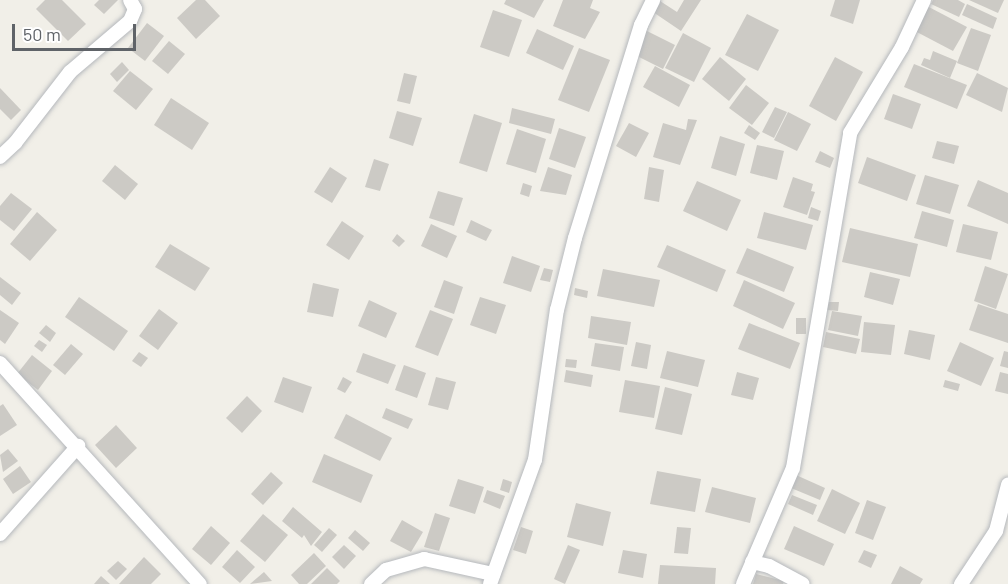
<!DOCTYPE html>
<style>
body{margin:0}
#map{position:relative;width:1008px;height:584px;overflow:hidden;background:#f1efe8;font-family:Barlow,sans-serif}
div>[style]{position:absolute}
.building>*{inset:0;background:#cccac5}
.roads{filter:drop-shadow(0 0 2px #b5b8bc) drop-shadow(0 0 2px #b5b8bc)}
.street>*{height:14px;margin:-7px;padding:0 7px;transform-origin:7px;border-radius:7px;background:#fff}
span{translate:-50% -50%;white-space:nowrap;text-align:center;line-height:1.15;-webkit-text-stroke:4.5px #fff;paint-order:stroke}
.scale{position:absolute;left:12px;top:24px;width:124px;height:27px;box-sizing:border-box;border:3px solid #5f6368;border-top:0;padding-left:8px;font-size:18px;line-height:21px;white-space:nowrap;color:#5f6368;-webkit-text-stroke:4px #fff;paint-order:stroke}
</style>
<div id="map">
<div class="building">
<i style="clip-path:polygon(45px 0,62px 0,86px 24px,68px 41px,36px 9px)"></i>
<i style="clip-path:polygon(99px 0,118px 0,104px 14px,94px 5px)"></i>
<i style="clip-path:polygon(196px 0,205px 0,220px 16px,196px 39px,177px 18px)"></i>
<i style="clip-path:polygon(506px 0,544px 0,534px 18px,504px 4px)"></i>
<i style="clip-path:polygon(563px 0,593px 0,590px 8px,600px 12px,585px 39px,553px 26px)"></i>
<i style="clip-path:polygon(684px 0,701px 0,681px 31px,653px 12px,660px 1px,677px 12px)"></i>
<i style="clip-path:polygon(835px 0,860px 0,853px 24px,830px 16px)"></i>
<i style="clip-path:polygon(933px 0,958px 0,965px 4px,959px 17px,931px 4px)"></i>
<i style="clip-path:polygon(969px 0,1004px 0,998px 13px)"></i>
<i style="clip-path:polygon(967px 4px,997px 18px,993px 29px,962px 15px)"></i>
<i style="clip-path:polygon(927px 6px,967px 27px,953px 51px,913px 30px)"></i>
<i style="clip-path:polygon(493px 10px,522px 20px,509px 57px,480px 47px)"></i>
<i style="clip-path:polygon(747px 14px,779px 30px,758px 71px,725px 55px)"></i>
<i style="clip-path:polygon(147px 23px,164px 36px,145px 61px,128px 48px)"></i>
<i style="clip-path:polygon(971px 28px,991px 35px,978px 71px,957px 63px)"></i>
<i style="clip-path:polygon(537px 29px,574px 46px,563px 70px,526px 53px)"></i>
<i style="clip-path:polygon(645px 30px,675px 45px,663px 69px,633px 54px)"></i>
<i style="clip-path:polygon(683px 33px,711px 48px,694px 82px,665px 68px)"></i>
<i style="clip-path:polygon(169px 41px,185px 54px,168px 74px,152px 61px)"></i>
<i style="clip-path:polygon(579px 48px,610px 60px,589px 112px,558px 100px)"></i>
<i style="clip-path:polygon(933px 51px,957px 61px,950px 78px,921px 65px,924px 58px,930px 60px)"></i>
<i style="clip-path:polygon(720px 57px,746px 79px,729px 101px,702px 79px)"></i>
<i style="clip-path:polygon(835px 57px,863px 72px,836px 121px,809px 106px)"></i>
<i style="clip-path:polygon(122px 62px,129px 70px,117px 82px,110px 74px)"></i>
<i style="clip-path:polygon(914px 64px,967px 85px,957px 109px,904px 87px)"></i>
<i style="clip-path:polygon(655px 66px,690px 85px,679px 107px,643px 87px)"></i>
<i style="clip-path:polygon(130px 71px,153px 89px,136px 110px,113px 91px)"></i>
<i style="clip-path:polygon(404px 73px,417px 76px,410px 104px,397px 101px)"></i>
<i style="clip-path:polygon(977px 73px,1008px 88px,1002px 112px,966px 95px)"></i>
<i style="clip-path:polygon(746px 85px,769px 103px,752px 125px,729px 108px)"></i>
<i style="clip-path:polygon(0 88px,21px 110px,11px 120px,0 109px)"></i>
<i style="clip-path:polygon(893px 94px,921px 104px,912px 129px,884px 119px)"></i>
<i style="clip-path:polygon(171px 98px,209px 123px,192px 150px,154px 125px)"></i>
<i style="clip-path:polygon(775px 107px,787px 112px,774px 138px,762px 132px)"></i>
<i style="clip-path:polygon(512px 108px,555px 119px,551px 134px,509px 123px)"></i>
<i style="clip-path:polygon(397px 111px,422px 118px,413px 146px,389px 138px)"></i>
<i style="clip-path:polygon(788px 112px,811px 124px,797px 151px,774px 140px)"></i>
<i style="clip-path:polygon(474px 114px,502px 123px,487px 172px,459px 163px)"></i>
<i style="clip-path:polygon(688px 119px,697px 120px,680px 165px,653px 157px,663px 123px,686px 130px)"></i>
<i style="clip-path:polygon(629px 123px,649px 133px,636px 157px,616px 146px)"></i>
<i style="clip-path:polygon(749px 125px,760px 133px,755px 140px,744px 133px)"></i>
<i style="clip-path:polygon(559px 128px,586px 137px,575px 168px,549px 159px)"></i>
<i style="clip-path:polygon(517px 129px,546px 139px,536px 173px,506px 164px)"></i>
<i style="clip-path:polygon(720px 136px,745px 144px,736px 176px,711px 168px)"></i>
<i style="clip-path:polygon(937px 141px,959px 146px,954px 164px,932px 158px)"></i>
<i style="clip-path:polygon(757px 145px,784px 151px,777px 180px,750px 173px)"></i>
<i style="clip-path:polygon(820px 151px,834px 158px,830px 168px,815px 162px)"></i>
<i style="clip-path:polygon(867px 157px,916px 175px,907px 201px,858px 183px)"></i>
<i style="clip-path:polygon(374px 159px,389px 164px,380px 191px,365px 187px)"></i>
<i style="clip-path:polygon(115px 165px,138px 184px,125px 200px,102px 181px)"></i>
<i style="clip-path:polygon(330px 167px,347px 178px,332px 203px,314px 192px)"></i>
<i style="clip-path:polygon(548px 167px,572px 175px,566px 195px,540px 191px)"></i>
<i style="clip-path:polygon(649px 167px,664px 170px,659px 202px,644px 199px)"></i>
<i style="clip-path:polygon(925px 175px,959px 185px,950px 214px,916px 204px)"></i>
<i style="clip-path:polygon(793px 177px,813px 184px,811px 191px,815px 192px,807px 215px,783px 207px)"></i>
<i style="clip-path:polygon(978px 180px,1008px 193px,1008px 224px,967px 206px)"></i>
<i style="clip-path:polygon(697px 181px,741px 200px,727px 231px,683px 211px)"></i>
<i style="clip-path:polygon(523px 183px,532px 186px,529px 197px,520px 194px)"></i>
<i style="clip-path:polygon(438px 191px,463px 198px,454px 226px,429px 218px)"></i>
<i style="clip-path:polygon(11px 193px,32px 209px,14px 231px,0 220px,0 206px)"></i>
<i style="clip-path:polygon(811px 207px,821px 211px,818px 221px,808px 218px)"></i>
<i style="clip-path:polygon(922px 211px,954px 220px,947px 247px,914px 238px)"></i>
<i style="clip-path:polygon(37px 212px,57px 230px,30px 261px,10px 244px)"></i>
<i style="clip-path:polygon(764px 212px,813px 225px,806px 250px,757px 238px)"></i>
<i style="clip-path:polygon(471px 220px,492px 230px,486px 241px,466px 232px)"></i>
<i style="clip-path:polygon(342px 221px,364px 236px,349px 260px,326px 245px)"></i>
<i style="clip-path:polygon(431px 224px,457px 236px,447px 258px,421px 246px)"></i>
<i style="clip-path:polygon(963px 224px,998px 232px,991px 260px,956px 252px)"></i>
<i style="clip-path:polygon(850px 228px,918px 244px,910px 277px,842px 262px)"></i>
<i style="clip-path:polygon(397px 234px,405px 241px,399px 247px,392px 241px)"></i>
<i style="clip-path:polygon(170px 244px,210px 268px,195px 291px,155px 267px)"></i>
<i style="clip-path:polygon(667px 245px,726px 270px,717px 292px,657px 267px)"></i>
<i style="clip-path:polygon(747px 248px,794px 267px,784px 292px,736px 273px)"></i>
<i style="clip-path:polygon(512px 256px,540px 266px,531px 292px,503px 283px)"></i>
<i style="clip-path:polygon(985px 266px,1008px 274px,996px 309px,974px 301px)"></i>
<i style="clip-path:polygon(544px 268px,553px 270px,550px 282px,540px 280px)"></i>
<i style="clip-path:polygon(603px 269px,660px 280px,654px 307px,597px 296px)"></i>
<i style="clip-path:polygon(870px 272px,900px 279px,893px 305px,864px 297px)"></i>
<i style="clip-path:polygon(0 277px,21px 293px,12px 305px,0 295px)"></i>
<i style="clip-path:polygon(444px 280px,463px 287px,454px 314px,434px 307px)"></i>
<i style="clip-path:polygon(744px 280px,795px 303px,783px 329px,733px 306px)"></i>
<i style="clip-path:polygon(313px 283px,339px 289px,333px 317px,307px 312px)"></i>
<i style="clip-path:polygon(575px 288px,588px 291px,587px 298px,574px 295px)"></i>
<i style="clip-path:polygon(79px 297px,128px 331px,114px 351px,65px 317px)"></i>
<i style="clip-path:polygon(480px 297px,506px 305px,496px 334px,470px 325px)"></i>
<i style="clip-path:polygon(369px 300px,397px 313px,386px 338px,358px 326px)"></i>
<i style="clip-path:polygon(827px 302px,839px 302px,838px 311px,827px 310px)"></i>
<i style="clip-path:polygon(978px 304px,1008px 314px,1008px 343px,969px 330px)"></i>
<i style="clip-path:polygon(159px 309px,178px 323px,158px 350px,139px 336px)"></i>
<i style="clip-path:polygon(0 310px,19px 323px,5px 344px,0 340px)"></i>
<i style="clip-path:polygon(430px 310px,453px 319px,438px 356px,415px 347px)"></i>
<i style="clip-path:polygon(832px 311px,862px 316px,858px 336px,828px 330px)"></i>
<i style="clip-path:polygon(591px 316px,631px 322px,627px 345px,588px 338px)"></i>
<i style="clip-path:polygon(796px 318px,806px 318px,806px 334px,796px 334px)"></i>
<i style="clip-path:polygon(864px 322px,895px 325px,891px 355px,861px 352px)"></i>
<i style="clip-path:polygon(749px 323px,800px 343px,790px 369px,738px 349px)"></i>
<i style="clip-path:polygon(46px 325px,56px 333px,50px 342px,39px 333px)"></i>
<i style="clip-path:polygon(909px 330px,935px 335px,930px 360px,904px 354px)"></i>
<i style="clip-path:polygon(826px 332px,860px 339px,856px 354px,823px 347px)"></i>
<i style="clip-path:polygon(39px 340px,47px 345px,42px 352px,34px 346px)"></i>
<i style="clip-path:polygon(636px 342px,651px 345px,647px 369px,631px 366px)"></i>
<i style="clip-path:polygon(960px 342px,994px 358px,981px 386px,947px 371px)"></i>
<i style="clip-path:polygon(595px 343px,624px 347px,620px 371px,591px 366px)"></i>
<i style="clip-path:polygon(71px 344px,83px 354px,65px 375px,53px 365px)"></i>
<i style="clip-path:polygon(667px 351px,705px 360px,698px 387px,660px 378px)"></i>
<i style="clip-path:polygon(1004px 351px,1008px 352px,1008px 368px,1000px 366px)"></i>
<i style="clip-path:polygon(139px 352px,148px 358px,141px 367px,132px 361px)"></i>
<i style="clip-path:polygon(363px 353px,396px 365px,388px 384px,356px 372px)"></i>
<i style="clip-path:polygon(32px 355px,52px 371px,38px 390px,17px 374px)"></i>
<i style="clip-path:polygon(566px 359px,577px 360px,576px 368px,565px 367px)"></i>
<i style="clip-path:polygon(404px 365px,426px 373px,417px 398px,395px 390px)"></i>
<i style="clip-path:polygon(566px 370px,593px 375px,591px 387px,564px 382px)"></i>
<i style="clip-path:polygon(737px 372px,759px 378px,753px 400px,731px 395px)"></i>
<i style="clip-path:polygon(1000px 372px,1008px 374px,1008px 394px,995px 391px)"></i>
<i style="clip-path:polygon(283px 377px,312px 387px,303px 413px,274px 402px)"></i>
<i style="clip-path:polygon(343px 377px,352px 382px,345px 393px,337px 389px)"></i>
<i style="clip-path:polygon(436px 377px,456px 382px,448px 410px,428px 405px)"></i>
<i style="clip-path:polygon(625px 380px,660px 386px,654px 418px,619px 412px)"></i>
<i style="clip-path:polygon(945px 380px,960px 384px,958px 391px,943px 387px)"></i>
<i style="clip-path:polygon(665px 387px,692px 394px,682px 435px,655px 429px)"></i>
<i style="clip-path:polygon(247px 396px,262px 411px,242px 433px,226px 418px)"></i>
<i style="clip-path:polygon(3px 404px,17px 425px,0 436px,0 406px)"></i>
<i style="clip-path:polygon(386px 408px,413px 419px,408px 429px,382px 418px)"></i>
<i style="clip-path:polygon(346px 414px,392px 438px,380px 461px,334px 438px)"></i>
<i style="clip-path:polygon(116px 425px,137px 448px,116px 468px,95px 445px)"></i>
<i style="clip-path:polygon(8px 449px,18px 461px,3px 472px,0 455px)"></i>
<i style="clip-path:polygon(324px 454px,373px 475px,361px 503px,312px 482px)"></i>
<i style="clip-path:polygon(20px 466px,31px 482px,13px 494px,3px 479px)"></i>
<i style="clip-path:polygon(657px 471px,701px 479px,695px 512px,650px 504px)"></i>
<i style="clip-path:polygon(271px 472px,283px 483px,263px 505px,251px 494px)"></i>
<i style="clip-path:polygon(796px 475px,825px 488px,820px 500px,791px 488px)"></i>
<i style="clip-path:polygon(458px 479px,484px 487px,475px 514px,449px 506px)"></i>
<i style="clip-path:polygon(503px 479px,512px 482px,509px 493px,500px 490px)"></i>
<i style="clip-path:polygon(712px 487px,756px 498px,750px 523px,705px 512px)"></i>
<i style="clip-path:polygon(832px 489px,860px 503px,845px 534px,817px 521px)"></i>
<i style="clip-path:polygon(487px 490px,505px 496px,500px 509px,483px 502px)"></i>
<i style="clip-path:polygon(792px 495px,817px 505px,813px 515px,788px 504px)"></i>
<i style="clip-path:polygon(867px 500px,886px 507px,873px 540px,855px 533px)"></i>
<i style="clip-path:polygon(576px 503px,611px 512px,603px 546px,567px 537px)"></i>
<i style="clip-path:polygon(293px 507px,322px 532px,311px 546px,304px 535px,302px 538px,282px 521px)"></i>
<i style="clip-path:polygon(435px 513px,450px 518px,439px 551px,424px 547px)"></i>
<i style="clip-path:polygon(263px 514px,288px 535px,265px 562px,240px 541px)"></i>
<i style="clip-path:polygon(402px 520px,423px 532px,411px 552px,390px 541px)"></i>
<i style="clip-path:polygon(211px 526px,230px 543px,211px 565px,192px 549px)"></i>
<i style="clip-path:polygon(794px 526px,834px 544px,824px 566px,784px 549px)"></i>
<i style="clip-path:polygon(521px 527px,533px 531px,526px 554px,513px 550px)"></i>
<i style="clip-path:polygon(677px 527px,691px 528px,688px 554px,674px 553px)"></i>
<i style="clip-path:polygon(329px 528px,337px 535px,322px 552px,314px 545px)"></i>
<i style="clip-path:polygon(355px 530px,370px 543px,363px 551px,348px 538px)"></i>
<i style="clip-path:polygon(344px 545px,356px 556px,344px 569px,332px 557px)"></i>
<i style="clip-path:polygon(568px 545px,580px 550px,565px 584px,554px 579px)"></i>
<i style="clip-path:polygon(237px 550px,255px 567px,240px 583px,222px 567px)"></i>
<i style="clip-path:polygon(623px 550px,647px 554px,643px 578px,618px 573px)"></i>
<i style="clip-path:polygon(864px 550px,877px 555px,871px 568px,858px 562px)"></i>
<i style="clip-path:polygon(314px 553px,326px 566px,307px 584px,299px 584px,291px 575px)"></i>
<i style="clip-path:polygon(144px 557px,161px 574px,151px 584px,119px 584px)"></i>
<i style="clip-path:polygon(118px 561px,127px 569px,116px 580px,107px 571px)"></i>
<i style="clip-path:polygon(660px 565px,716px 568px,715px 584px,658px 584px)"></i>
<i style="clip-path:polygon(900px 566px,923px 579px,920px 584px,891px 584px)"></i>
<i style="clip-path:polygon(327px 568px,340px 581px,337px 584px,311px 584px)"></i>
<i style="clip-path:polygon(264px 572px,272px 581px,250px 584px)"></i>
<i style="clip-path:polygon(756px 574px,784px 581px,783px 584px,753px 584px)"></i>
<i style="clip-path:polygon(101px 576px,110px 584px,94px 584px)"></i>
</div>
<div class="roads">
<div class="street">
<i style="left:0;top:157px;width:21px;rotate:-43deg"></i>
<i style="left:15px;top:143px;width:90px;rotate:-52.2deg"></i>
<i style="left:70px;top:72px;width:79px;rotate:-40.4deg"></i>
<i style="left:130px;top:21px;width:13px;rotate:-67deg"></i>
<i style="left:135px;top:9px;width:10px;rotate:-119deg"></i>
<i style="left:0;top:363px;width:298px;rotate:47.9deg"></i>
<i style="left:0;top:534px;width:118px;rotate:-48.4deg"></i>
<i style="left:752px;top:562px;width:17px;rotate:13deg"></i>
<i style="left:769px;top:566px;width:38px;rotate:28deg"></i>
<i style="left:371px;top:584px;width:21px;rotate:-43deg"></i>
<i style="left:386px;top:570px;width:40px;rotate:-16deg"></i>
<i style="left:424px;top:559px;width:71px;rotate:12.3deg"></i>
<i style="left:490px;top:584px;width:132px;rotate:-70.1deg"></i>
<i style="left:535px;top:460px;width:152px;rotate:-81.7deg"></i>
<i style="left:557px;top:310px;width:74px;rotate:-76deg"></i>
<i style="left:575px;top:238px;width:223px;rotate:-72.8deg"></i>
<i style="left:641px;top:25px;width:28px;rotate:-64deg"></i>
<i style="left:743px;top:584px;width:126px;rotate:-66.7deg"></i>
<i style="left:793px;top:468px;width:340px;rotate:-80.3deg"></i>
<i style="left:850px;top:133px;width:100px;rotate:-58.8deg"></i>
<i style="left:902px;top:47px;width:52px;rotate:-64.9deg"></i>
<i style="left:961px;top:584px;width:64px;rotate:-56.6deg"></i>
<i style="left:996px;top:531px;width:48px;rotate:-75.4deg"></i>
</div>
</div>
<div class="scale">50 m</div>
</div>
